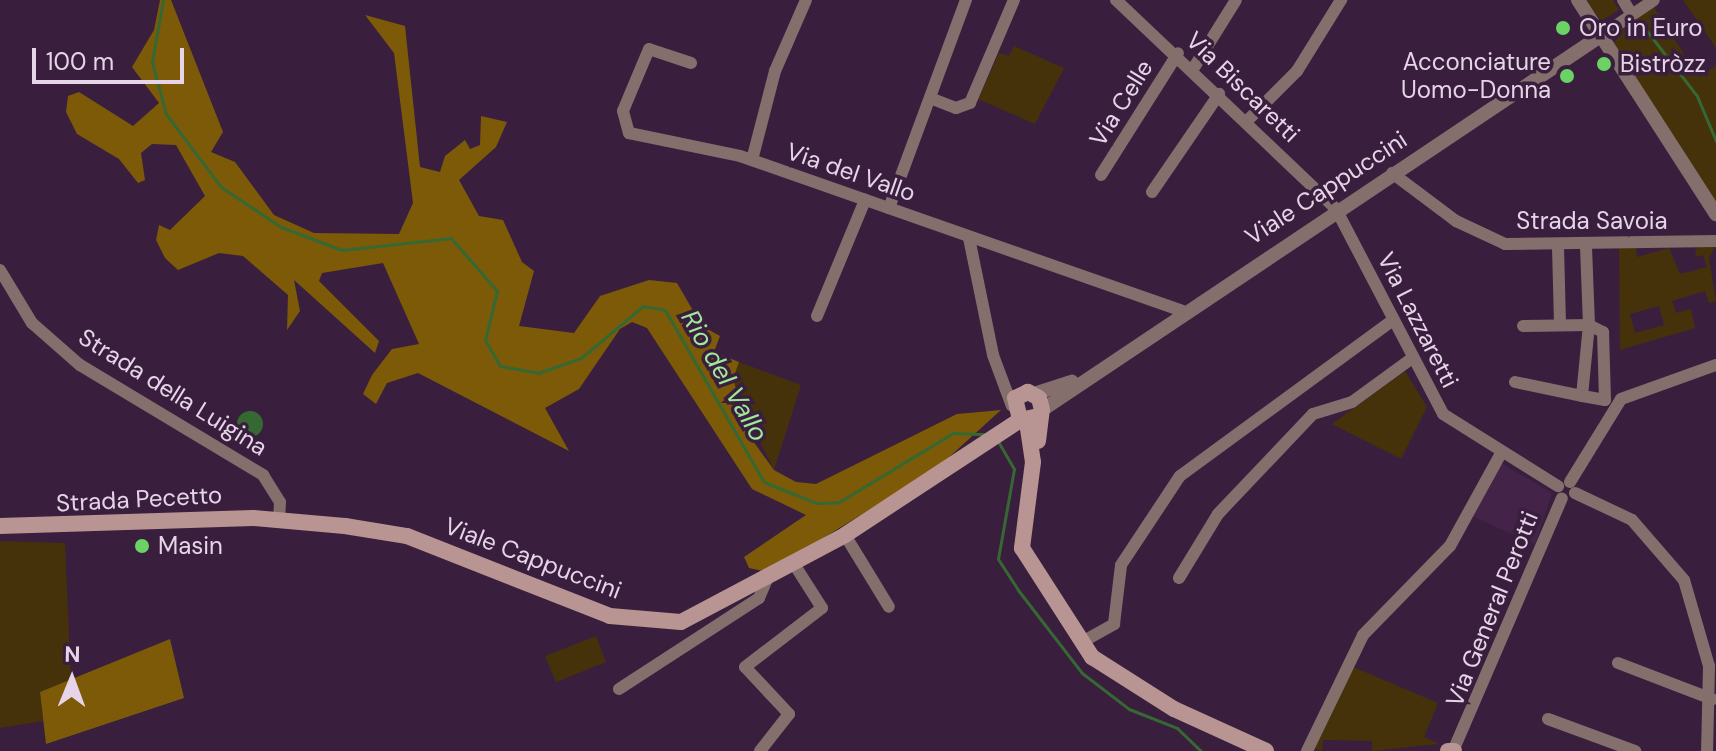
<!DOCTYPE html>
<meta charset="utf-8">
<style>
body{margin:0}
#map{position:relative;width:1716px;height:751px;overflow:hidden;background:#391f3d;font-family:"DM Sans",sans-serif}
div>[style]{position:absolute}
.built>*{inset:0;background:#432448}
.green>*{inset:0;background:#45320b}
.forest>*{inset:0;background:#7c5a07}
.water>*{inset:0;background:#366833}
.round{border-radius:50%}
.stream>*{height:3px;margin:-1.5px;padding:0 1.5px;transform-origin:1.5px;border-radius:1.5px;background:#366833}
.minor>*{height:12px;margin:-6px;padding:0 6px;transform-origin:6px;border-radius:6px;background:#856f6d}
.tertiary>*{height:14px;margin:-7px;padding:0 7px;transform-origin:7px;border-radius:7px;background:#856f6d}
.secondary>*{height:16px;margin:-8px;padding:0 8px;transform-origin:8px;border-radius:8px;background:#b89592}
.dots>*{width:22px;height:22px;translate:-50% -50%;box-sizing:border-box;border:4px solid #391f3d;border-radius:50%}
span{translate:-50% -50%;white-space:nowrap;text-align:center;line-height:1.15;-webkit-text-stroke:7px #391f3d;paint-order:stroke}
.poi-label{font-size:24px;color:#e6d5e8}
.left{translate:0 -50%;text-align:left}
.right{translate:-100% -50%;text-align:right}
.street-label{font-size:24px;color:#e6d5e8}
.water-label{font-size:26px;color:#9fe799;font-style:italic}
.north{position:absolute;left:32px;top:639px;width:80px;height:80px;-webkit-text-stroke:6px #391f3d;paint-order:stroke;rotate:1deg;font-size:22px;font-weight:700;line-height:32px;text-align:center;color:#e6d5e8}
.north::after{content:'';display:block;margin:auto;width:28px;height:36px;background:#e6d5e8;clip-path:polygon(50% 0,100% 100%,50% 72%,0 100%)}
.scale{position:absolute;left:32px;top:48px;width:152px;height:36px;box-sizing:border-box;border:4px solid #e6d5e8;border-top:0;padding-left:10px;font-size:24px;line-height:28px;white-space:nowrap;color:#e6d5e8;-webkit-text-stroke:6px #391f3d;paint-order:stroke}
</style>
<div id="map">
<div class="built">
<i style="clip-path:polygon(1501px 463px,1552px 493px,1535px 545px,1470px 515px)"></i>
</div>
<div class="green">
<i style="clip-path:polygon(1586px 0,1613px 0,1619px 10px,1601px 21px)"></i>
<i style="clip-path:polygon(1683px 0,1716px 0,1716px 48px)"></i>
<i style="clip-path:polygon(1653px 6px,1699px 77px,1716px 66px,1716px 202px,1614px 44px,1623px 25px)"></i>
<i style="clip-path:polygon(1014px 46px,1064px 68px,1035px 124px,978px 99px,999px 53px,1009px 56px)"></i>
<i style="clip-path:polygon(evenodd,1716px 245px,1709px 258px,1716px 301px,1709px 303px,1705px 291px,1672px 301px,1676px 313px,1691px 309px,1695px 328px,1620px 350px,1619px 247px,1636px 247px,1637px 257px,1669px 248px,1680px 274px,1707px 267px,1703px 255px,1695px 257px,1697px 246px,1716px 245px,1659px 306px,1664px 325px,1635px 333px,1630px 314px,1659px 306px)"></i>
<i style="clip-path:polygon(739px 362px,801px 385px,774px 470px,740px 401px,733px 379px)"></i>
<i style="clip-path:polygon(1405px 371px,1427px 407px,1401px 459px,1332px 424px)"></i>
<i style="clip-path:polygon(0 541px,65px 543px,71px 680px,40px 692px,43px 721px,0 728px)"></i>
<i style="clip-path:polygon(596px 636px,606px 662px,556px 682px,545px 656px)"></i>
<i style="clip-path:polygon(1351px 666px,1438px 703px,1424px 737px,1439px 744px,1372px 751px,1372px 741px,1323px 740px,1322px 751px,1314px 749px)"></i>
</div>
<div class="forest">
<i style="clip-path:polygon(160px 0,171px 0,223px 132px,211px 152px,235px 162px,274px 215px,314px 233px,399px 234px,413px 203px,394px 53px,365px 15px,405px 26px,420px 167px,440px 172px,445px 156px,465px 140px,470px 149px,480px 145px,481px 116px,507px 122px,496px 147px,459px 180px,479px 216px,503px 220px,522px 262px,534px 271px,519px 326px,574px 333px,600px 296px,649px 280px,677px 283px,702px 326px,720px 336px,714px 352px,739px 362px,733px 379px,753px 441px,774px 470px,796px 482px,816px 484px,957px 414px,1001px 410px,937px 468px,768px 572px,749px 568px,744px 557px,806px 515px,752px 489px,647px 328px,632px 322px,620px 329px,579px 389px,545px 408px,569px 451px,418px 373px,387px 383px,376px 404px,363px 394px,372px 375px,392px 349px,419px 344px,383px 263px,322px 273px,319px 281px,379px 341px,375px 353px,294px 280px,300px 311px,287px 330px,288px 295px,243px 256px,219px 253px,178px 270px,165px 258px,156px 240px,159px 225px,170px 230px,205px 196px,176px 145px,152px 144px,141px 153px,145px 180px,138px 183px,119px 159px,77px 134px,66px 112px,68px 96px,79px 92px,133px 126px,159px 103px,132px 67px,154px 30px)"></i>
<i style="clip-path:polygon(170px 639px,184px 698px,46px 744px,40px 692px)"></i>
</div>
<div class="water">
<i class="round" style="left:237px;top:411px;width:26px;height:26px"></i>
</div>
<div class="stream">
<i style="left:163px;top:0;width:63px;rotate:100.1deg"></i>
<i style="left:152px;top:62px;width:54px;rotate:74.9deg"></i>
<i style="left:166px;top:114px;width:91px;rotate:53deg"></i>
<i style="left:221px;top:187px;width:72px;rotate:33.7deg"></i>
<i style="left:281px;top:227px;width:65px;rotate:20.7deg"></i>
<i style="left:342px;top:250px;width:110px;rotate:-6.3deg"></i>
<i style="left:451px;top:238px;width:70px;rotate:49deg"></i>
<i style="left:497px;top:291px;width:50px;rotate:103.8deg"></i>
<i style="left:485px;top:340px;width:30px;rotate:60deg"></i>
<i style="left:500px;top:366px;width:39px;rotate:10deg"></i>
<i style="left:538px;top:373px;width:46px;rotate:-19.2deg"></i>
<i style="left:581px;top:358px;width:81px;rotate:-40deg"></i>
<i style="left:643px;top:306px;width:22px;rotate:10deg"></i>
<i style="left:665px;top:310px;width:198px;rotate:60.1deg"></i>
<i style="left:764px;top:482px;width:56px;rotate:22deg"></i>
<i style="left:816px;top:503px;width:23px;rotate:-2deg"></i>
<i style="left:839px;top:502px;width:133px;rotate:-31.2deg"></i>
<i style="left:953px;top:433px;width:33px;rotate:2deg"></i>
<i style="left:1640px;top:22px;width:93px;rotate:52.4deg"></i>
<i style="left:1697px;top:96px;width:49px;rotate:67.1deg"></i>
<i style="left:999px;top:443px;width:30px;rotate:60deg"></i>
<i style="left:1014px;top:469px;width:91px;rotate:100.1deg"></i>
<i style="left:998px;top:559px;width:37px;rotate:57deg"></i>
<i style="left:1018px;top:590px;width:105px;rotate:52.4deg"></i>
<i style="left:1082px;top:673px;width:59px;rotate:37.5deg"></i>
<i style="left:1129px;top:709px;width:52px;rotate:21.6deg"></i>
<i style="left:1177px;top:728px;width:33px;rotate:44deg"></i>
</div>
<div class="minor">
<i style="left:1116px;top:0;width:303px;rotate:43.5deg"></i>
<i style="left:1336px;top:209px;width:231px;rotate:62.4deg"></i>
<i style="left:1443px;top:414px;width:136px;rotate:32.1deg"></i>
<i style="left:1623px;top:0;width:17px;rotate:59deg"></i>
<i style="left:1599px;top:37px;width:66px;rotate:-33.9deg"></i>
<i style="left:691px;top:63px;width:44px;rotate:-161.6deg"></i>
<i style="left:649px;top:49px;width:67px;rotate:112.8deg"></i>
<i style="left:623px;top:111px;width:23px;rotate:75deg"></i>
<i style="left:629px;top:133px;width:113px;rotate:11.7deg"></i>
<i style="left:740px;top:156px;width:469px;rotate:19.3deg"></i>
<i style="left:1193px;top:69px;width:81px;rotate:-58.1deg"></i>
<i style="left:930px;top:98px;width:28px;rotate:21deg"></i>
<i style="left:956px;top:108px;width:15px;rotate:-20deg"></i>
<i style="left:970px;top:103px;width:112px;rotate:-66.9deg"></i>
<i style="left:1247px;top:121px;width:71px;rotate:-45deg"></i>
<i style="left:1297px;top:71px;width:84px;rotate:-58.2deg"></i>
<i style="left:752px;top:160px;width:92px;rotate:-75.5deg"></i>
<i style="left:775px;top:71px;width:77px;rotate:-66.4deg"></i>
<i style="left:1392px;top:173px;width:80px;rotate:36.9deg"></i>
<i style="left:1456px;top:221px;width:54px;rotate:25.1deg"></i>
<i style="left:1505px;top:244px;width:211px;rotate:-0.8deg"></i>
<i style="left:1101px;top:175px;width:144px;rotate:-57.7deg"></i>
<i style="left:1152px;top:192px;width:119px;rotate:-55.6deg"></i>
<i style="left:889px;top:208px;width:222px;rotate:-69.7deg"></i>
<i style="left:969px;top:238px;width:119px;rotate:78.4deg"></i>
<i style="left:993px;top:355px;width:54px;rotate:69.6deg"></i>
<i style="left:1558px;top:247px;width:78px;rotate:88.5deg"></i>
<i style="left:0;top:270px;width:62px;rotate:58.9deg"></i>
<i style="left:32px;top:323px;width:64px;rotate:41.2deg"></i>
<i style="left:80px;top:365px;width:214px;rotate:31deg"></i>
<i style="left:263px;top:475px;width:32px;rotate:58deg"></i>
<i style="left:280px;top:502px;width:18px;rotate:93deg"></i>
<i style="left:817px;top:316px;width:126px;rotate:-67.5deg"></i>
<i style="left:1523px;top:326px;width:66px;rotate:-0.9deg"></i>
<i style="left:1589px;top:325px;width:16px;rotate:27deg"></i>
<i style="left:1603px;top:332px;width:68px;rotate:88.3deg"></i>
<i style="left:1605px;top:400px;width:23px;rotate:-170deg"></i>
<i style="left:1582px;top:396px;width:71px;rotate:-84.4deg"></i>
<i style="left:1589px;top:325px;width:79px;rotate:-92.2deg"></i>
<i style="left:1515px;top:382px;width:68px;rotate:11.8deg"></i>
<i style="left:1570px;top:482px;width:97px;rotate:-58.4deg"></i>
<i style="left:1621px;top:399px;width:101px;rotate:-19.7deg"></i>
<i style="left:1575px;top:493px;width:63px;rotate:25.3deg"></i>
<i style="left:1632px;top:520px;width:79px;rotate:49.1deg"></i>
<i style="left:1684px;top:580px;width:90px;rotate:73.8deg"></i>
<i style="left:1709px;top:666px;width:85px;rotate:91.3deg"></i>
<i style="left:845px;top:535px;width:84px;rotate:58.6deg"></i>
<i style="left:1179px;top:578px;width:75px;rotate:-58.6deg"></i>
<i style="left:1218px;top:514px;width:138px;rotate:-46.5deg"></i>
<i style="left:1313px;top:414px;width:41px;rotate:-17.1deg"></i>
<i style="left:1352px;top:402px;width:73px;rotate:-36.1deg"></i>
<i style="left:1082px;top:642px;width:37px;rotate:-29deg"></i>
<i style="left:1114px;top:624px;width:59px;rotate:-83.2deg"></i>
<i style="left:1121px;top:565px;width:107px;rotate:-56.5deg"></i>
<i style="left:1180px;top:476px;width:263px;rotate:-36.2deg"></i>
<i style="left:1618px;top:663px;width:101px;rotate:21deg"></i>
<i style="left:619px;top:689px;width:167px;rotate:-33deg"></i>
<i style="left:759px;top:598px;width:21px;rotate:-67deg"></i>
<i style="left:1548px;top:719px;width:93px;rotate:20.2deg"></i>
<i style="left:760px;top:751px;width:47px;rotate:-51.9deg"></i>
<i style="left:789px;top:714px;width:64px;rotate:-133.1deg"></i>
<i style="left:745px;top:667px;width:97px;rotate:-37.5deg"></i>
<i style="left:822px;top:608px;width:52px;rotate:-122.5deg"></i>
<i style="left:1307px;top:751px;width:129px;rotate:-64.2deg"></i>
<i style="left:1363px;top:635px;width:124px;rotate:-45.7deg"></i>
<i style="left:1450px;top:546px;width:104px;rotate:-61.2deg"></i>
<i style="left:1453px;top:751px;width:275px;rotate:-66.7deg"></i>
</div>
<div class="tertiary">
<i style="left:1578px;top:0;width:255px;rotate:57.2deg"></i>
<i style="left:1034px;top:394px;width:40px;rotate:-18deg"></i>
<i style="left:1042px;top:410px;width:670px;rotate:-33.81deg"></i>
</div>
<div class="secondary">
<i style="left:1027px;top:422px;width:40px;rotate:81.5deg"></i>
<i style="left:1033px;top:462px;width:87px;rotate:97.3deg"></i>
<i style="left:1022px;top:548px;width:130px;rotate:57.3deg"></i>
<i style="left:1092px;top:657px;width:97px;rotate:32.4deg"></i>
<i style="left:1174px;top:709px;width:101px;rotate:24.5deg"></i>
<i style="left:1038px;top:441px;width:31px;rotate:-83deg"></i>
<i style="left:1042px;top:410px;width:12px;rotate:-104deg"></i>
<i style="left:1039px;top:398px;width:13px;rotate:-151deg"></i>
<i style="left:1028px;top:392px;width:14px;rotate:155deg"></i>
<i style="left:1015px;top:398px;width:23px;rotate:77deg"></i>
<i style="left:1020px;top:420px;width:19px;rotate:-12deg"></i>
<i style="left:0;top:526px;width:253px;rotate:-1.8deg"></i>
<i style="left:253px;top:518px;width:92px;rotate:5deg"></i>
<i style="left:345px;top:526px;width:63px;rotate:9.2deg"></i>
<i style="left:407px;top:536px;width:218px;rotate:21.5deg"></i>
<i style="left:610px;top:616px;width:71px;rotate:4.8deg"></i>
<i style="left:681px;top:622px;width:186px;rotate:-27.9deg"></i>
<i style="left:845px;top:535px;width:209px;rotate:-33.3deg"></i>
<i style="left:1448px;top:751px;width:6px"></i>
</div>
<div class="dots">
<i style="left:1563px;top:28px;background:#6ad364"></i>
<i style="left:1604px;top:64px;background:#6ad364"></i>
<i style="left:1567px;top:76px;background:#6ad364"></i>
<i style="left:142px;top:546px;background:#6ad364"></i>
</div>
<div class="poi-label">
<span class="left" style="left:1579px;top:28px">Oro in Euro</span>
<span class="right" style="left:1551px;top:76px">Acconciature<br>Uomo-Donna</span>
<span class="left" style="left:1620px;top:64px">Bistròzz</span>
<span class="left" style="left:158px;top:546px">Masin</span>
</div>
<div class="street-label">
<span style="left:1243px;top:87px;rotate:44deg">Via Biscaretti</span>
<span style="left:1121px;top:103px;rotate:-58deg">Via Celle</span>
<span style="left:851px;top:172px;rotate:19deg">Via del Vallo</span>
<span style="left:1326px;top:188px;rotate:-33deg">Viale Cappuccini</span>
<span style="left:1592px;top:221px">Strada Savoia</span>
<span style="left:1418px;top:320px;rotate:63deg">Via Lazzaretti</span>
<span style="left:173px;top:392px;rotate:32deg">Strada della Luigina</span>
<span style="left:139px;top:499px;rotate:-3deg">Strada Pecetto</span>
<span style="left:533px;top:558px;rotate:21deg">Viale Cappuccini</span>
<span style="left:1492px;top:609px;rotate:-68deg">Via General Perotti</span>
</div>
<div class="water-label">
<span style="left:724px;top:376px;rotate:60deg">Rio del Vallo</span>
</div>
<div class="north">N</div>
<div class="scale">100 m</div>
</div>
